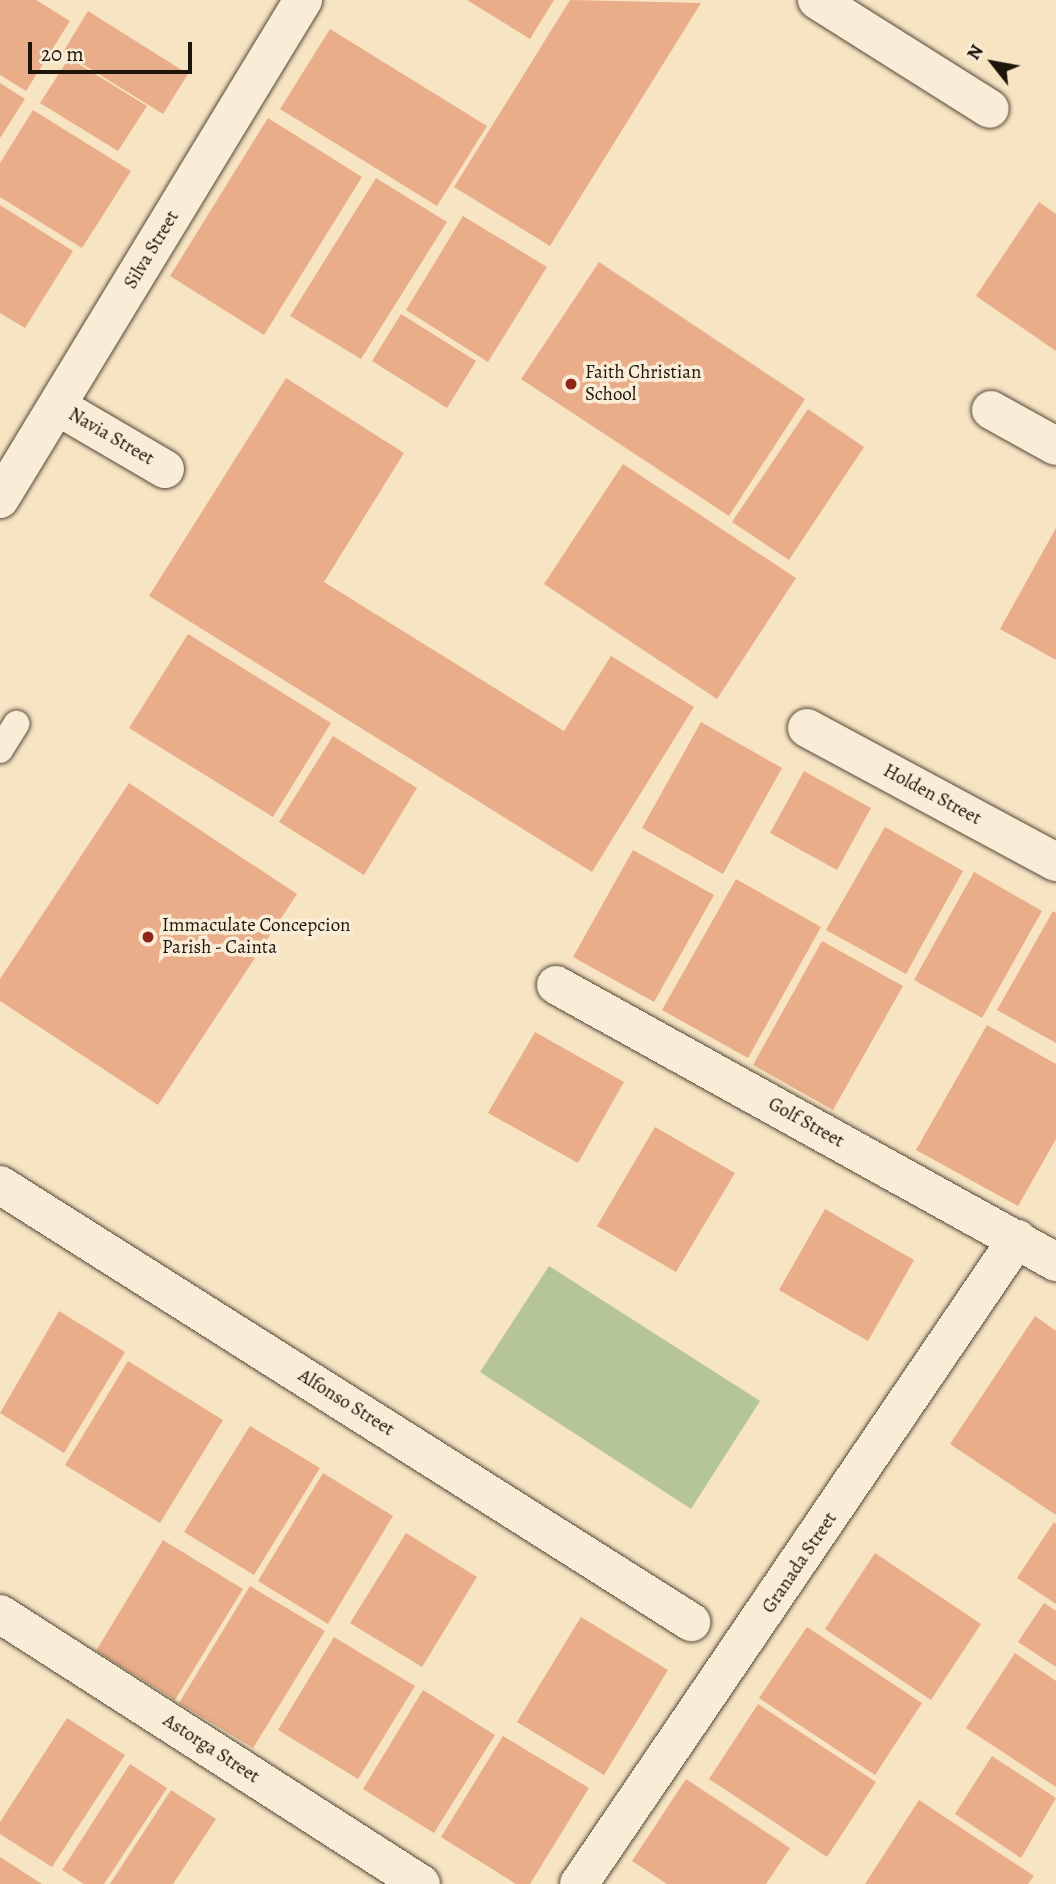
<!DOCTYPE html>
<style>
body{margin:0}
#map{position:relative;width:1056px;height:1884px;overflow:hidden;background:#f7e4c3;font-family:Alegreya,serif}
div>[style]{position:absolute}
.green>*{inset:0;background:#b6c599}
.building>*{inset:0;background:#e9ad8a}
.roads{filter:drop-shadow(0 0 2px #544938) drop-shadow(0 0 2px #544938)}
.lane>*{height:26px;margin:-13px;padding:0 13px;transform-origin:13px;border-radius:13px;background:#faedd8}
.street>*{height:38px;margin:-19px;padding:0 19px;transform-origin:19px;border-radius:19px;background:#faedd8}
.dots>*{width:19px;height:19px;translate:-50% -50%;box-sizing:border-box;border:4px solid #faedd8;border-radius:50%}
span{translate:-50% -50%;white-space:nowrap;text-align:center;line-height:1.15;-webkit-text-stroke:7px #faedd8;paint-order:stroke}
.street-label{font-size:19px;color:#1d150a}
.poi-label{font-size:19px;color:#1d150a}
.left{translate:0 -50%;text-align:left}
.north{position:absolute;left:958px;top:28px;width:70px;height:70px;-webkit-text-stroke:5px #faedd8;paint-order:stroke;rotate:301deg;font-size:19px;font-weight:700;line-height:28px;text-align:center;color:#1d150a}
.north::after{content:'';display:block;margin:auto;width:24px;height:32px;background:#1d150a;clip-path:polygon(50% 0,100% 100%,50% 72%,0 100%)}
.scale{position:absolute;left:28px;top:42px;width:164px;height:32px;box-sizing:border-box;border:4px solid #1d150a;border-top:0;padding-left:9px;font-size:21px;line-height:24px;white-space:nowrap;color:#1d150a;-webkit-text-stroke:5px #faedd8;paint-order:stroke}
</style>
<div id="map">
<div class="green">
<i style="clip-path:polygon(549px 1266px,760px 1401px,691px 1509px,480px 1372px)"></i>
</div>
<div class="building">
<i style="clip-path:polygon(0 0,36px 0,70px 21px,26px 91px,0 75px)"></i>
<i style="clip-path:polygon(467px 0,554px 0,530px 39px)"></i>
<i style="clip-path:polygon(570px 0,701px 3px,550px 246px,454px 187px)"></i>
<i style="clip-path:polygon(88px 11px,188px 74px,163px 114px,63px 52px)"></i>
<i style="clip-path:polygon(330px 29px,487px 126px,437px 206px,280px 109px)"></i>
<i style="clip-path:polygon(69px 58px,147px 106px,118px 151px,40px 103px)"></i>
<i style="clip-path:polygon(0 83px,25px 99px,0 138px)"></i>
<i style="clip-path:polygon(33px 110px,131px 171px,82px 248px,0 197px,0 163px)"></i>
<i style="clip-path:polygon(268px 118px,362px 177px,264px 335px,170px 276px)"></i>
<i style="clip-path:polygon(376px 178px,447px 222px,361px 359px,290px 316px)"></i>
<i style="clip-path:polygon(1039px 202px,1056px 214px,1056px 351px,976px 296px)"></i>
<i style="clip-path:polygon(0 205px,73px 251px,25px 328px,0 313px)"></i>
<i style="clip-path:polygon(463px 216px,547px 267px,488px 362px,406px 310px)"></i>
<i style="clip-path:polygon(599px 262px,805px 399px,729px 516px,521px 379px)"></i>
<i style="clip-path:polygon(401px 314px,476px 361px,447px 408px,372px 361px)"></i>
<i style="clip-path:polygon(286px 378px,404px 453px,324px 582px,564px 731px,611px 656px,694px 707px,592px 872px,149px 596px)"></i>
<i style="clip-path:polygon(808px 409px,864px 447px,789px 560px,732px 522px)"></i>
<i style="clip-path:polygon(623px 464px,796px 578px,717px 699px,544px 584px)"></i>
<i style="clip-path:polygon(1056px 528px,1056px 660px,1000px 629px)"></i>
<i style="clip-path:polygon(188px 634px,331px 723px,273px 817px,129px 728px)"></i>
<i style="clip-path:polygon(701px 722px,782px 768px,723px 874px,642px 828px)"></i>
<i style="clip-path:polygon(333px 736px,417px 788px,364px 875px,279px 822px)"></i>
<i style="clip-path:polygon(804px 771px,871px 808px,837px 870px,770px 833px)"></i>
<i style="clip-path:polygon(129px 783px,297px 894px,158px 1105px,0 1001px,0 979px)"></i>
<i style="clip-path:polygon(885px 827px,963px 871px,906px 974px,826px 930px)"></i>
<i style="clip-path:polygon(633px 850px,714px 895px,654px 1002px,573px 957px)"></i>
<i style="clip-path:polygon(974px 872px,1042px 911px,982px 1018px,914px 980px)"></i>
<i style="clip-path:polygon(736px 879px,821px 927px,748px 1058px,662px 1010px)"></i>
<i style="clip-path:polygon(1053px 911px,1056px 913px,1056px 1043px,997px 1010px)"></i>
<i style="clip-path:polygon(822px 941px,903px 986px,833px 1110px,753px 1065px)"></i>
<i style="clip-path:polygon(987px 1025px,1056px 1064px,1056px 1139px,1018px 1206px,916px 1150px)"></i>
<i style="clip-path:polygon(535px 1032px,624px 1082px,578px 1163px,488px 1113px)"></i>
<i style="clip-path:polygon(655px 1127px,735px 1173px,676px 1272px,597px 1226px)"></i>
<i style="clip-path:polygon(825px 1209px,914px 1260px,868px 1341px,779px 1290px)"></i>
<i style="clip-path:polygon(59px 1311px,125px 1352px,64px 1453px,0 1413px)"></i>
<i style="clip-path:polygon(1035px 1316px,1056px 1331px,1056px 1515px,950px 1444px)"></i>
<i style="clip-path:polygon(128px 1361px,223px 1420px,160px 1523px,65px 1465px)"></i>
<i style="clip-path:polygon(250px 1426px,320px 1468px,254px 1575px,184px 1532px)"></i>
<i style="clip-path:polygon(323px 1473px,393px 1516px,328px 1624px,258px 1581px)"></i>
<i style="clip-path:polygon(1054px 1522px,1056px 1524px,1056px 1604px,1017px 1578px)"></i>
<i style="clip-path:polygon(406px 1533px,477px 1577px,422px 1667px,350px 1623px)"></i>
<i style="clip-path:polygon(163px 1540px,243px 1589px,175px 1700px,96px 1651px)"></i>
<i style="clip-path:polygon(875px 1553px,981px 1624px,931px 1700px,825px 1629px)"></i>
<i style="clip-path:polygon(250px 1586px,325px 1631px,253px 1748px,179px 1703px)"></i>
<i style="clip-path:polygon(1044px 1603px,1056px 1611px,1056px 1667px,1018px 1642px)"></i>
<i style="clip-path:polygon(581px 1617px,668px 1670px,604px 1775px,517px 1722px)"></i>
<i style="clip-path:polygon(807px 1627px,922px 1703px,875px 1775px,759px 1698px)"></i>
<i style="clip-path:polygon(334px 1637px,415px 1686px,358px 1779px,278px 1730px)"></i>
<i style="clip-path:polygon(1015px 1653px,1056px 1681px,1056px 1787px,966px 1728px)"></i>
<i style="clip-path:polygon(423px 1690px,495px 1735px,434px 1833px,363px 1789px)"></i>
<i style="clip-path:polygon(758px 1704px,876px 1782px,827px 1857px,709px 1779px)"></i>
<i style="clip-path:polygon(67px 1718px,125px 1755px,52px 1867px,0 1834px,0 1822px)"></i>
<i style="clip-path:polygon(503px 1736px,589px 1788px,530px 1884px,516px 1884px,441px 1837px)"></i>
<i style="clip-path:polygon(992px 1756px,1056px 1798px,1021px 1858px,955px 1814px)"></i>
<i style="clip-path:polygon(130px 1764px,167px 1788px,104px 1884px,84px 1884px,62px 1870px)"></i>
<i style="clip-path:polygon(686px 1779px,790px 1848px,766px 1884px,667px 1884px,632px 1861px)"></i>
<i style="clip-path:polygon(171px 1790px,216px 1819px,173px 1884px,110px 1884px)"></i>
<i style="clip-path:polygon(919px 1800px,1034px 1876px,1028px 1884px,865px 1884px)"></i>
<i style="clip-path:polygon(0 1857px,42px 1884px,0 1884px)"></i>
</div>
<div class="roads">
<div class="lane">
<i style="left:0;top:750px;width:31px;rotate:-58deg"></i>
</div>
<div class="street">
<i style="left:817px;top:0;width:204px;rotate:32.2deg"></i>
<i style="left:57px;top:406px;width:125px;rotate:30.3deg"></i>
<i style="left:991px;top:410px;width:74px;rotate:29deg"></i>
<i style="left:0;top:499px;width:584px;rotate:-58.73deg"></i>
<i style="left:807px;top:728px;width:283px;rotate:28.3deg"></i>
<i style="left:556px;top:985px;width:572px;rotate:28.99deg"></i>
<i style="left:0;top:1185px;width:818px;rotate:32.31deg"></i>
<i style="left:0;top:1614px;width:500px;rotate:32.67deg"></i>
<i style="left:579px;top:1884px;width:780px;rotate:-55.82deg"></i>
</div>
</div>
<div class="dots">
<i style="left:571px;top:384px;background:#8f2418"></i>
<i style="left:148px;top:937px;background:#8f2418"></i>
</div>
<div class="street-label">
<span style="left:152px;top:250px;rotate:-59deg">Silva Street</span>
<span style="left:111px;top:437px;rotate:30deg">Navia Street</span>
<span style="left:932px;top:795px;rotate:28deg">Holden Street</span>
<span style="left:806px;top:1123px;rotate:29deg">Golf Street</span>
<span style="left:346px;top:1403px;rotate:32deg">Alfonso Street</span>
<span style="left:800px;top:1563px;rotate:-56deg">Granada Street</span>
<span style="left:211px;top:1749px;rotate:33deg">Astorga Street</span>
</div>
<div class="poi-label">
<span class="left" style="left:585px;top:384px">Faith Christian<br>School</span>
<span class="left" style="left:162px;top:937px">Immaculate Concepcion<br>Parish - Cainta</span>
</div>
<div class="north">N</div>
<div class="scale">20 m</div>
</div>
